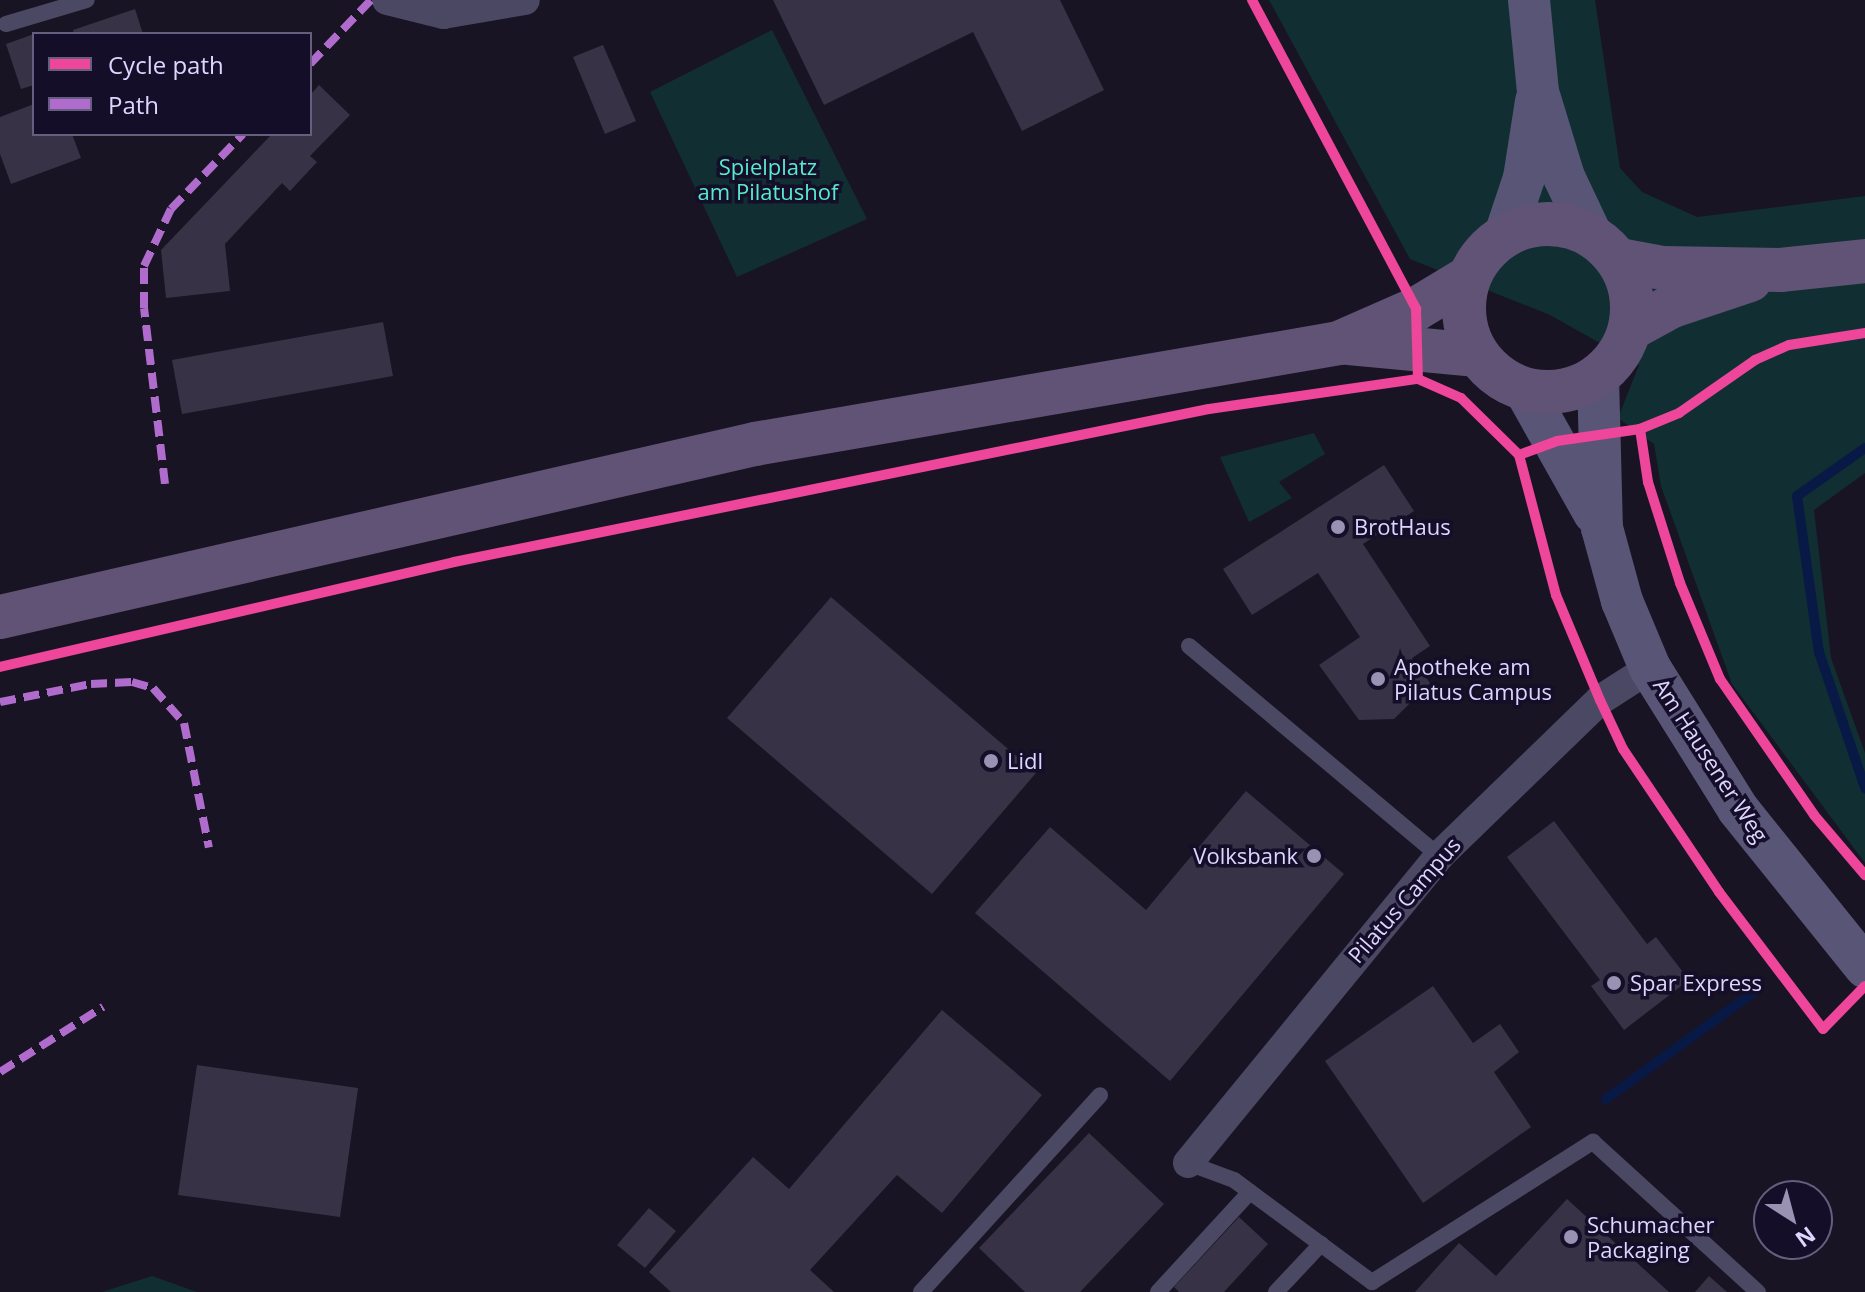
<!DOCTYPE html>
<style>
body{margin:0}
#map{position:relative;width:1865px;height:1292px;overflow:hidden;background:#181423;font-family:"Open Sans",sans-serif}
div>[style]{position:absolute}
.green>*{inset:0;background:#112f32}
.stream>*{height:10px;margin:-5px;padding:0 5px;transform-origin:5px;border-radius:5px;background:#081946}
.building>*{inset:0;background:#373245}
.lane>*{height:16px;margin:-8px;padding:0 8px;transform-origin:8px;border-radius:8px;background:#4b4864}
.street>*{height:30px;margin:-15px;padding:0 15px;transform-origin:15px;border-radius:15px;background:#4b4864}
.secondary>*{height:42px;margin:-21px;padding:0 21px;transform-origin:21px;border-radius:21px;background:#595576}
.primary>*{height:44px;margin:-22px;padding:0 22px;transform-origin:22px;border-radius:22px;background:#615375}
.primary>.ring{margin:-22px;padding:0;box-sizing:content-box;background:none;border:44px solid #615375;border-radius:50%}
.quiet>*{height:8px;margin-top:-4px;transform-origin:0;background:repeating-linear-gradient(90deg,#b06ccc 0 16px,transparent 0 24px)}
.cycleway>*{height:10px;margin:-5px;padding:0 5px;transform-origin:5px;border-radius:5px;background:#ed469a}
.dots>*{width:22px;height:22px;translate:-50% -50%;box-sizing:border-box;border:4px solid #140e29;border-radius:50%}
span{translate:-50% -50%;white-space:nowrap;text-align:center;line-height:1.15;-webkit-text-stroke:7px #140e29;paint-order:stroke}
.park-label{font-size:22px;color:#57eacf}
.poi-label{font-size:22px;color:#ded6ff}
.left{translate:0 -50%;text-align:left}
.right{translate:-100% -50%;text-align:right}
.street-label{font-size:22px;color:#ded6ff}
.legend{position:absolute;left:32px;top:32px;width:280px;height:104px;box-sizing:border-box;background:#140e29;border:2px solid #655e7f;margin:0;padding:10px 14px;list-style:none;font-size:24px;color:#ded6ff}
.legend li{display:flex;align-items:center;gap:16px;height:40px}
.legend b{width:40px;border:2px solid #655e7f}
.north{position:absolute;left:1753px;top:1180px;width:80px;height:80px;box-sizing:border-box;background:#140e29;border:2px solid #655e7f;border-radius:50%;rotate:144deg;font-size:22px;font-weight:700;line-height:32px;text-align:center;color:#ded6ff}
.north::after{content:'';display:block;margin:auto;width:28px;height:36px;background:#9992b2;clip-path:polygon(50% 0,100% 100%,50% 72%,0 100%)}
</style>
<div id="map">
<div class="green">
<i style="clip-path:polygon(1269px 0,1595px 0,1620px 168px,1642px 192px,1697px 217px,1865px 196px,1865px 473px,1814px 510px,1831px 658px,1865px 753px,1865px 863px,1732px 684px,1661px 486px,1654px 444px,1618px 418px,1639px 365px,1550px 315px,1410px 259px)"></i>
<i style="clip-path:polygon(772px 30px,867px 219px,737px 277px,650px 92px)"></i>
<i style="clip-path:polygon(1314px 433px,1325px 454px,1279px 482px,1292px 498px,1249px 522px,1220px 457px)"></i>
<i style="clip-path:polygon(152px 1276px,197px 1292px,102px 1292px)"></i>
</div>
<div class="stream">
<i style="left:1865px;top:448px;width:83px;rotate:144.8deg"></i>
<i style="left:1797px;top:496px;width:158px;rotate:82deg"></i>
<i style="left:1819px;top:652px;width:144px;rotate:71.3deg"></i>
<i style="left:1606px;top:1099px;width:183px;rotate:-35.9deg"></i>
</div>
<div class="building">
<i style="clip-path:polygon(773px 0,1060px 0,1104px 90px,1022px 131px,973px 32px,824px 105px)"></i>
<i style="clip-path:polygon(135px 9px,143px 34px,74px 34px,73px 30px)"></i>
<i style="clip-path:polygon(34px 34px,34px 85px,21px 89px,6px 44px)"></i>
<i style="clip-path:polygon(603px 45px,636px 121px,605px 134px,573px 57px)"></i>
<i style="clip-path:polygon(319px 85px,350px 115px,310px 156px,317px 162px,290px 191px,282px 183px,225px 244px,230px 291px,166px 298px,161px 250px,272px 134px,310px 134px,310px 95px)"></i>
<i style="clip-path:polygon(34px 104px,34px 134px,72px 134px,81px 158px,11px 184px,0 154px,0 117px)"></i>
<i style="clip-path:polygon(383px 322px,393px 376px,182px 414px,172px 360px)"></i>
<i style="clip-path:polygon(1384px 465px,1414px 511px,1363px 544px,1430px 646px,1412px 658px,1430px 683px,1394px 719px,1359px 720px,1319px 665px,1360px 637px,1318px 573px,1252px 615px,1223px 569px)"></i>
<i style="clip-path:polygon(831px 597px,1036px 773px,932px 894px,727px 718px)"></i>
<i style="clip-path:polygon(1246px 791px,1344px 874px,1170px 1081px,975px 913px,1050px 827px,1146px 910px)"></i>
<i style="clip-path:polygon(1554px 821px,1647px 944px,1656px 937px,1689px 980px,1624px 1030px,1591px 986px,1600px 980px,1507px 857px)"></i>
<i style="clip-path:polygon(1433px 986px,1473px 1043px,1500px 1024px,1519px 1052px,1494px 1072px,1531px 1127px,1423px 1203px,1325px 1061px)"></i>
<i style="clip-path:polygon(942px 1010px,1042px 1095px,942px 1213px,897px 1175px,810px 1270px,834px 1292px,671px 1292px,649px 1272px,753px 1157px,789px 1189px)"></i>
<i style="clip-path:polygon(197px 1065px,358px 1088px,340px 1217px,178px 1195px)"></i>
<i style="clip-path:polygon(1089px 1133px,1164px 1204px,1080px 1292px,1025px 1292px,979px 1248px)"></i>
<i style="clip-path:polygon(1567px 1199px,1669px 1292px,1415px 1292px,1459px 1243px,1496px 1276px)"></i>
<i style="clip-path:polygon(649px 1208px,676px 1231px,645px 1268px,617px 1245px)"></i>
<i style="clip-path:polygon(1239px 1217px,1268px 1244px,1224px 1292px,1179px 1292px,1174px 1287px)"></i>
<i style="clip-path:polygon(1709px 1276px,1727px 1292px,1695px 1292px)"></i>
</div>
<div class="lane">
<i style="left:6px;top:24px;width:84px;rotate:-16.5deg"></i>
<i style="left:1189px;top:646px;width:326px;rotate:40deg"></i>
<i style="left:1188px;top:1163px;width:49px;rotate:20.3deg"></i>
<i style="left:1234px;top:1180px;width:172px;rotate:36.5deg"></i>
<i style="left:1372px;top:1282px;width:262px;rotate:-32.4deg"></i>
<i style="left:1593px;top:1142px;width:223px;rotate:42.3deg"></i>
<i style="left:921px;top:1292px;width:266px;rotate:-47.7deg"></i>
<i style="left:1158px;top:1292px;width:136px;rotate:-47.4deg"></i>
<i style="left:1276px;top:1292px;width:66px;rotate:-46.8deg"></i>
</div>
<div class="street">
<i style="left:387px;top:0;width:58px;rotate:14deg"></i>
<i style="left:443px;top:14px;width:83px;rotate:-9.7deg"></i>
<i style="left:1188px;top:1163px;width:397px;rotate:-50.7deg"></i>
<i style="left:1439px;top:856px;width:224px;rotate:-44.1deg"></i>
<i style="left:1600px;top:700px;width:59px;rotate:-32.6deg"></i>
</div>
<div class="secondary">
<i style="left:1529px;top:0;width:92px;rotate:84.4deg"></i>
<i style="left:1538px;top:92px;width:89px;rotate:73deg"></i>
<i style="left:1564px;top:177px;width:63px;rotate:64.7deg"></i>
<i style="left:1505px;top:235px;width:60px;rotate:-71.6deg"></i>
<i style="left:1524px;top:178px;width:78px;rotate:-81.1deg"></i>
<i style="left:1598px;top:377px;width:151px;rotate:88.5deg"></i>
<i style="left:1602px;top:528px;width:76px;rotate:74.7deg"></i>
<i style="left:1622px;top:601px;width:73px;rotate:67.3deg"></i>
<i style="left:1650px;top:668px;width:166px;rotate:58deg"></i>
<i style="left:1738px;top:809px;width:203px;rotate:51.2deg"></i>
<i style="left:1525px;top:390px;width:141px;rotate:60.7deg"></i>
</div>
<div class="primary">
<i class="ring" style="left:1464px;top:224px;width:124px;height:124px"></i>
<i style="left:1619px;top:260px;width:45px;rotate:10.3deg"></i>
<i style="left:1663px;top:268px;width:117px;rotate:1deg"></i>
<i style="left:1780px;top:270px;width:85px;rotate:-6deg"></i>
<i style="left:1630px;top:329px;width:48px;rotate:-28.7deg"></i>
<i style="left:1672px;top:306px;width:82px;rotate:-18.4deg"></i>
<i style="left:1349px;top:343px;width:129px;rotate:5.4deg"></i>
<i style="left:0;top:617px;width:775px;rotate:-12.91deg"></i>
<i style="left:755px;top:444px;width:593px;rotate:-9.81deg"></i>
<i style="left:1339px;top:343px;width:84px;rotate:-23.8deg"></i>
<i style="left:1416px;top:309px;width:62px;rotate:-31.1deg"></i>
</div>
<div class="quiet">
<i style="left:310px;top:64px;width:88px;rotate:-46.4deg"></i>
<i style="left:165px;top:484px;width:177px;rotate:-96.8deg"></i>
<i style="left:144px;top:308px;width:42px;rotate:-90deg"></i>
<i style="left:144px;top:266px;width:63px;rotate:-64.7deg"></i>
<i style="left:171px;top:209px;width:104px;rotate:-46.2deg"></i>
<i style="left:0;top:702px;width:93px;rotate:-11.2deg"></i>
<i style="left:91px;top:684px;width:41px;rotate:-2.8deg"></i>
<i style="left:132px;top:682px;width:22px;rotate:16deg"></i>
<i style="left:153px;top:688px;width:47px;rotate:48.5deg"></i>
<i style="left:184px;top:723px;width:127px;rotate:78.7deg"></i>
<i style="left:0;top:1072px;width:122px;rotate:-32.3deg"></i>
</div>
<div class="cycleway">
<i style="left:1252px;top:0;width:350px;rotate:62deg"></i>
<i style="left:1416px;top:309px;width:70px;rotate:88.4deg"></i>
<i style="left:1640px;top:429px;width:54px;rotate:81.4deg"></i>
<i style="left:1648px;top:482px;width:106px;rotate:72.4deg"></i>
<i style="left:1680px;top:583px;width:104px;rotate:67.4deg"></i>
<i style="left:1720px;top:679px;width:165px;rotate:55.3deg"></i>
<i style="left:1814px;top:815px;width:79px;rotate:49.6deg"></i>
<i style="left:1519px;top:455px;width:40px;rotate:-20.2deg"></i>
<i style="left:1557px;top:441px;width:84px;rotate:-8.2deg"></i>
<i style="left:1640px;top:429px;width:42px;rotate:-22.3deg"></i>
<i style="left:1679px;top:413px;width:93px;rotate:-34.9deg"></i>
<i style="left:1755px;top:360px;width:37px;rotate:-24deg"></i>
<i style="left:1789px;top:345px;width:77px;rotate:-9deg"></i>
<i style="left:0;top:667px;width:466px;rotate:-13deg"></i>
<i style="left:454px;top:562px;width:770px;rotate:-11.46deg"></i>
<i style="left:1209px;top:409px;width:211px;rotate:-8.2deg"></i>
<i style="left:1418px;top:379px;width:47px;rotate:23.8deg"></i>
<i style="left:1461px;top:398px;width:81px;rotate:44.5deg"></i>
<i style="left:1519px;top:455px;width:145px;rotate:75.2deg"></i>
<i style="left:1556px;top:595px;width:114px;rotate:67.3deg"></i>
<i style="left:1600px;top:700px;width:54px;rotate:64.9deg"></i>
<i style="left:1623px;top:749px;width:172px;rotate:56.1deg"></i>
<i style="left:1719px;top:892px;width:172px;rotate:52.8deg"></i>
<i style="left:1823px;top:1029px;width:60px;rotate:-45.7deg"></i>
</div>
<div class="dots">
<i style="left:1338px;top:527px;background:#9992b2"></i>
<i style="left:1378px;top:679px;background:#9992b2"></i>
<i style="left:991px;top:761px;background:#9992b2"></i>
<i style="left:1314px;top:856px;background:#9992b2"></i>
<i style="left:1614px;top:983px;background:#9992b2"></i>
<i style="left:1571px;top:1237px;background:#9992b2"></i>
</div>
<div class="park-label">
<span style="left:768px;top:179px">Spielplatz<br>am Pilatushof</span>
</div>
<div class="poi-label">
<span class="left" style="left:1354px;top:527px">BrotHaus</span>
<span class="left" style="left:1394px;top:679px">Apotheke am<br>Pilatus Campus</span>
<span class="left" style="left:1007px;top:761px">Lidl</span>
<span class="right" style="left:1298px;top:856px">Volksbank</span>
<span class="left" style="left:1630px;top:983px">Spar Express</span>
<span class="left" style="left:1587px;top:1237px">Schumacher<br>Packaging</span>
</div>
<div class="street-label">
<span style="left:1711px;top:760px;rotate:57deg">Am Hausener Weg</span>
<span style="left:1404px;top:900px;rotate:-49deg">Pilatus Campus</span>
</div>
<ul class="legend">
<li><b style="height:10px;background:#ed469a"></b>Cycle path</li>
<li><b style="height:10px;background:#b06ccc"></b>Path</li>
</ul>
<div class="north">N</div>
</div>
